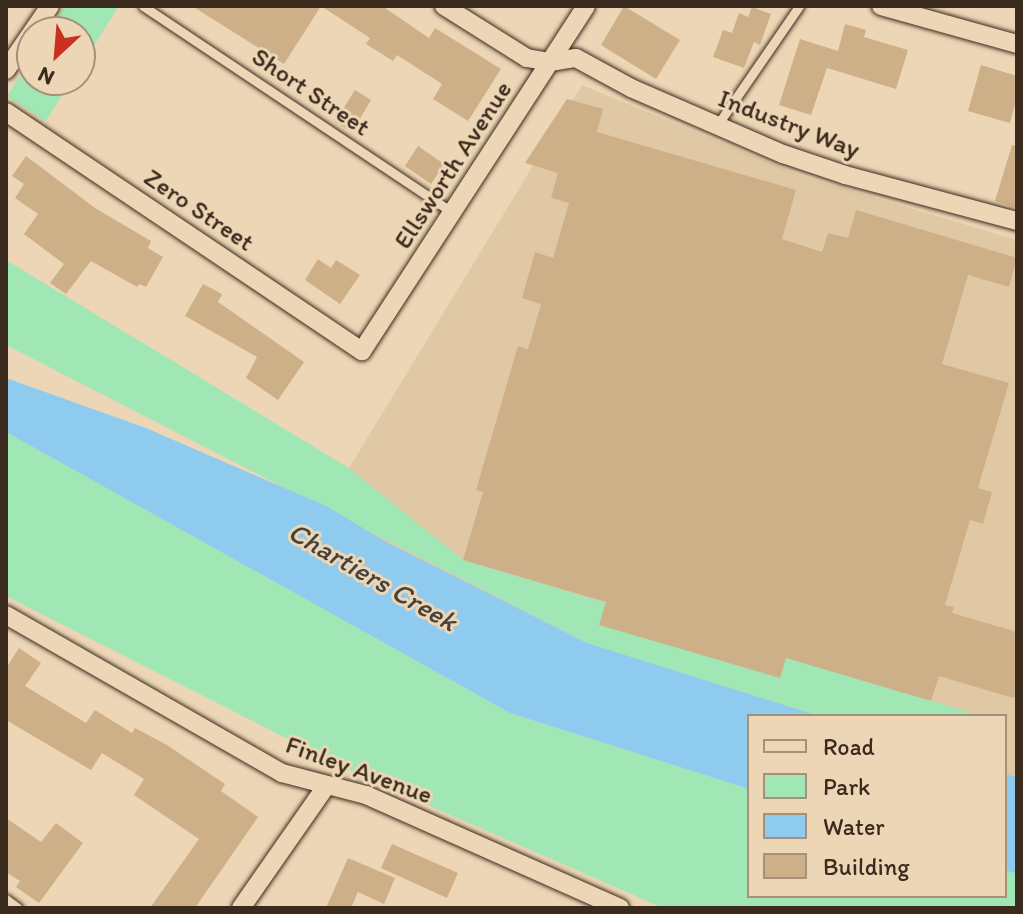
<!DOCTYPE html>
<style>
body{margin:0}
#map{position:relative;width:1023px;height:914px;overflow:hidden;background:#ecd6b5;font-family:Itim,sans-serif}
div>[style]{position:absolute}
.built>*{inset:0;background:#e0c8a5}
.green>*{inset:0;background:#a0e7b5}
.water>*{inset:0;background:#8ecbef}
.building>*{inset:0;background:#cdb088}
.roads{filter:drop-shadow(0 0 2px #3b2a1e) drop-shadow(0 0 2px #3b2a1e)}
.lane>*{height:9px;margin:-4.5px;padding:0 4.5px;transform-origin:4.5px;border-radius:4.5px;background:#ecd6b5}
.street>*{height:18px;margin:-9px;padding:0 9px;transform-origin:9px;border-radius:9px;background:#ecd6b5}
span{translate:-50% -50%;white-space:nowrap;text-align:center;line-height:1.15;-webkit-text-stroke:6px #ecd6b5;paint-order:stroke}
.street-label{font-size:26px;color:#3b2a1e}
.water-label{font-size:28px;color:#47423d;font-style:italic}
.frame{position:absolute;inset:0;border:8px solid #3b2a1e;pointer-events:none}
.legend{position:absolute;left:747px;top:714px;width:260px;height:184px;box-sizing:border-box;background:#ecd6b5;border:2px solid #a59179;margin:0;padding:10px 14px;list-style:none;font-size:24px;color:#3b2a1e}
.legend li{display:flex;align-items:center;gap:16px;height:40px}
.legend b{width:40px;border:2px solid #a59179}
.north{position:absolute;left:16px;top:16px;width:80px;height:80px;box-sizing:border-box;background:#ecd6b5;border:2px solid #a59179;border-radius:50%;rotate:206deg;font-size:22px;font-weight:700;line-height:32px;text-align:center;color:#3b2a1e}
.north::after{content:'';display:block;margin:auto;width:28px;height:36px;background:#c8321e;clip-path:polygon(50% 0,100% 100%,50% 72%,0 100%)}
</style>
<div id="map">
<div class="built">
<i style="clip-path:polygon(582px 85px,802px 176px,1017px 240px,1017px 777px,1005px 774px,1005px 716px,819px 716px,587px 643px,388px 543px,326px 506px)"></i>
</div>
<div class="green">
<i style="clip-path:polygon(65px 6px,119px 6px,80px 68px,80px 32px,49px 32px)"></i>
<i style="clip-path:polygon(32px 58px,32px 80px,72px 80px,46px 121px,7px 96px)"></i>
<i style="clip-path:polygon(6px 260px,349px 468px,463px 560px,982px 716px,819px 716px,587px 643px,6px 345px)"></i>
<i style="clip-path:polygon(6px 432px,510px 713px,749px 789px,749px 896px,1005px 896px,1005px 870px,1017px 874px,1017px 908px,663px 908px,357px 774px,6px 596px)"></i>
</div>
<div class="water">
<i style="clip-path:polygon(6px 378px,146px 428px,326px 506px,388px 543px,587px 643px,819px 716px,749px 716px,749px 789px,510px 713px,6px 432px)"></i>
<i style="clip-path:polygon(1005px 774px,1017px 777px,1017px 874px,1005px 870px)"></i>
</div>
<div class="building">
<i style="clip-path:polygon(192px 6px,382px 6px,429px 38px,435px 28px,501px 69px,468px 121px,433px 99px,442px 84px,397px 55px,393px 61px,366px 44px,370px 38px,321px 6px,284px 64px)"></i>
<i style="clip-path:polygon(624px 6px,680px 40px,656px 79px,601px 45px)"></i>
<i style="clip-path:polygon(752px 7px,771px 14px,760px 45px,754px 42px,744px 68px,713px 57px,723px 30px,732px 33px,739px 13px,748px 17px)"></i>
<i style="clip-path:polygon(845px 24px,866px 30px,864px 37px,908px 50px,896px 89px,827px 68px,811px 115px,779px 105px,800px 39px,838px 51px)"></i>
<i style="clip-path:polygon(981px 65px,1017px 76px,1017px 98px,1010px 123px,968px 111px)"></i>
<i style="clip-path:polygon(355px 90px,371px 100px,352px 132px,335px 122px)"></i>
<i style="clip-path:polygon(567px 99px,603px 109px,597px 132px,796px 190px,782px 239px,822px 252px,828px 233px,848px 238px,856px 210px,1017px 258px,1009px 287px,968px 275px,942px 364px,1009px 383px,978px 488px,992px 492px,983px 524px,970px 520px,945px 605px,954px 607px,952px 613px,1017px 632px,1017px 699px,939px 676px,931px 701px,786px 658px,780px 678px,599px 625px,606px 602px,463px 560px,483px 492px,476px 490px,518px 346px,528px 349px,541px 304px,522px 298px,535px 252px,553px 258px,569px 203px,551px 198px,558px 173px,525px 163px)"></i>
<i style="clip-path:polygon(1012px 145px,1017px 146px,1017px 208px,995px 201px)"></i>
<i style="clip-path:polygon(418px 146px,444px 164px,431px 184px,405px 166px)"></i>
<i style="clip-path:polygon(26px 156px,95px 208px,151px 241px,148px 248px,163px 257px,146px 287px,139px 284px,137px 287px,91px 261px,66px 294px,50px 283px,64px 264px,24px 234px,38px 214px,15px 198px,24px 184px,12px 176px)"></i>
<i style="clip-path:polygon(318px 259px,331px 268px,336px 260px,360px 275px,340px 304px,305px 280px)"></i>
<i style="clip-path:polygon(203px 284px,222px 294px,218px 302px,304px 362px,278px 400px,246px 378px,257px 357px,185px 316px)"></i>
<i style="clip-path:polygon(19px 648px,41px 663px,25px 686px,86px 723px,95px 710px,132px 733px,135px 728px,167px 745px,225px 784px,221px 791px,258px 817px,195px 908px,150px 908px,199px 839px,134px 795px,144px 779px,102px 753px,91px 770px,6px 720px,6px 668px)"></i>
<i style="clip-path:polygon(6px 818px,41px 842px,56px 823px,83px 843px,39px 903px,16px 887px,20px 881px,6px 872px)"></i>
<i style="clip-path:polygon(392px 844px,458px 873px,447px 898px,381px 868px)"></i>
<i style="clip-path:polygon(348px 858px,395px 878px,384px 904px,358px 892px,351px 908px,326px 908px)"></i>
</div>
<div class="roads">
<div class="lane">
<i style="left:143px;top:6px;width:373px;rotate:33.7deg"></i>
<i style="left:718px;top:124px;width:143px;rotate:-55.5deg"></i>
<i style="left:6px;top:899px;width:15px;rotate:37deg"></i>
</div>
<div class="street">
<i style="left:444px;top:6px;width:98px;rotate:32.1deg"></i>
<i style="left:527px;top:58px;width:23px;rotate:10deg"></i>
<i style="left:550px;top:62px;width:26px;rotate:-9deg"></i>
<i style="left:576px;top:58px;width:63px;rotate:28.6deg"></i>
<i style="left:631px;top:88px;width:166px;rotate:23.5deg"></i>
<i style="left:783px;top:154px;width:65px;rotate:18.7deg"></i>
<i style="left:845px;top:175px;width:178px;rotate:15deg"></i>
<i style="left:881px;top:6px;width:141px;rotate:15.6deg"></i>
<i style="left:6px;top:70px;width:78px;rotate:-55.5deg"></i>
<i style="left:6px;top:112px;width:429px;rotate:33.9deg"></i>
<i style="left:362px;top:351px;width:411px;rotate:-57deg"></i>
<i style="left:6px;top:615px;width:318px;rotate:29.8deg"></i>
<i style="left:282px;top:773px;width:87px;rotate:14.7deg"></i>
<i style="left:366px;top:795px;width:278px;rotate:24deg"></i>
<i style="left:241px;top:908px;width:149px;rotate:-55.1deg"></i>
</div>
</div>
<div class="street-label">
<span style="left:311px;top:92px;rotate:34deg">Short Street</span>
<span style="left:789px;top:124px;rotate:21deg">Industry Way</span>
<span style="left:453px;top:165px;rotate:-57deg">Ellsworth Avenue</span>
<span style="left:199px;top:210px;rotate:34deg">Zero Street</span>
<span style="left:359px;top:770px;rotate:20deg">Finley Avenue</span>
</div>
<div class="water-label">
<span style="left:373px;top:576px;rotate:30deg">Chartiers Creek</span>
</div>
<div class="frame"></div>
<ul class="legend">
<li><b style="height:10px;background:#ecd6b5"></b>Road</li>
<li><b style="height:22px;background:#a0e7b5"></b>Park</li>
<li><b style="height:22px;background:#8ecbef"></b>Water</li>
<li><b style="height:22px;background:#cdb088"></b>Building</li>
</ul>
<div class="north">N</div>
</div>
